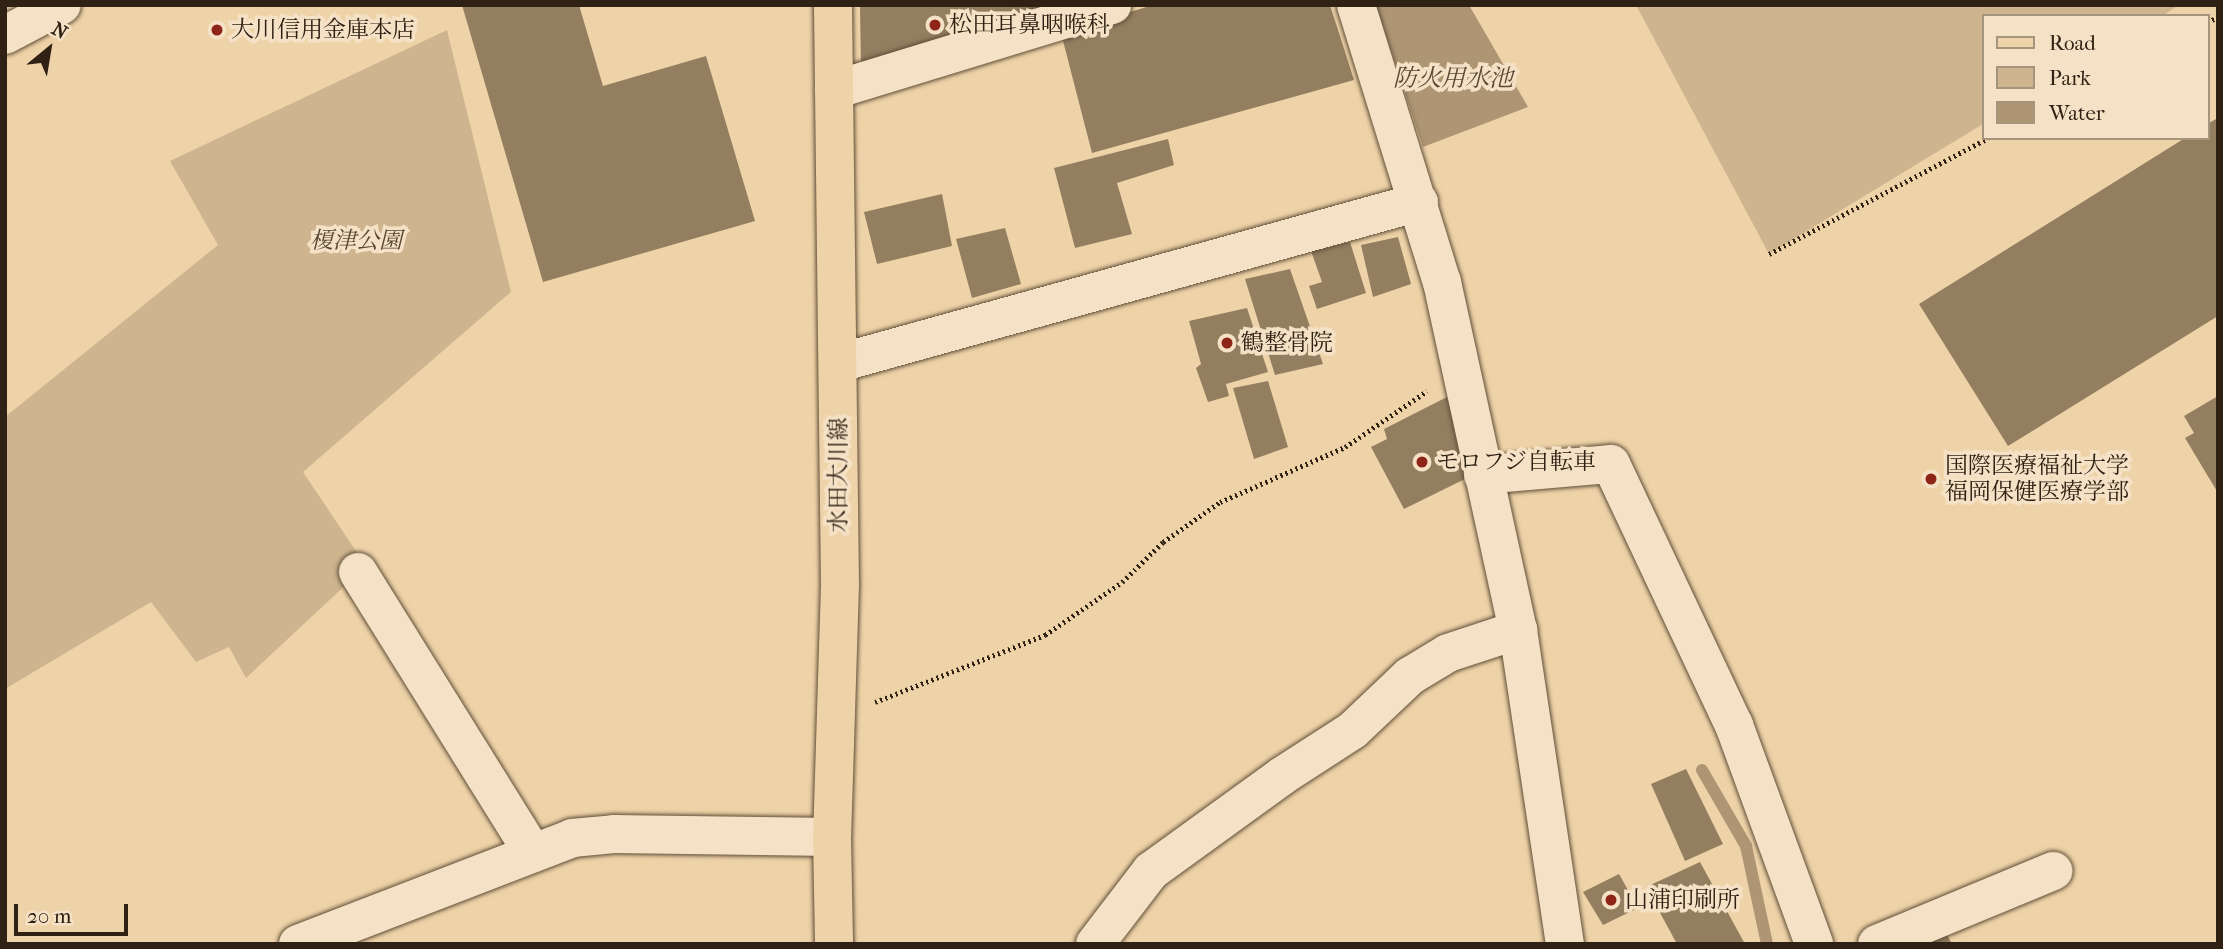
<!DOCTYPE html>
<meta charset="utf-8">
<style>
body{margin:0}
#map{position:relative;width:2223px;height:949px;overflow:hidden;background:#efd3a8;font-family:"IM FELL French Canon","Noto Serif JP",serif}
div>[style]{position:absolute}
.green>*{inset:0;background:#ceb58f}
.water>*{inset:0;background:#ae9675}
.stream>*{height:12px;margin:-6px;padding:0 6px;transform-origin:6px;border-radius:6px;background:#ae9675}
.building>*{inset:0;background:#937e60}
.path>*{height:4.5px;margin-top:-2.25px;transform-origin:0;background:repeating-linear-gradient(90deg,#2f2113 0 2px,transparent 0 5.5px)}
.roads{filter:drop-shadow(0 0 2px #5f4e38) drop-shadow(0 0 2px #5f4e38)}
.minor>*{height:38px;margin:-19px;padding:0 19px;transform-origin:19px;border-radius:19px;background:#f5e2c6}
.major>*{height:38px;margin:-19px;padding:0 19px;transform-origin:19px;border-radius:19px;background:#efd3a8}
.dots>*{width:19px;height:19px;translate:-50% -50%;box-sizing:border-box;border:4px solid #f5e2c6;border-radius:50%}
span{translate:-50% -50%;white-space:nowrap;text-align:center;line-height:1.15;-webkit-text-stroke:7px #f5e2c6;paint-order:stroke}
.poi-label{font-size:23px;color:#2f2113}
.left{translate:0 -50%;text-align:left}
.park-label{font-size:23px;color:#574632;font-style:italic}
.street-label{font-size:23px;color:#2f2113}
.water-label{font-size:24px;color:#5b4a35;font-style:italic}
.frame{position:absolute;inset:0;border:7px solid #2f2113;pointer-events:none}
.legend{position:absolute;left:1982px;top:14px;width:228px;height:126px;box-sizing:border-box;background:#f5e2c6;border:2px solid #a6957e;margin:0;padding:9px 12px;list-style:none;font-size:21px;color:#2f2113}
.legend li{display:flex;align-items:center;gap:14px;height:35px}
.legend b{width:35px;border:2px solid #a6957e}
.north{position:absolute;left:14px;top:14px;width:70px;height:70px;-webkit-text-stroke:5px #f5e2c6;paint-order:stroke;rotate:30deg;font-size:19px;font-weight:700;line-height:28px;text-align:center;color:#2f2113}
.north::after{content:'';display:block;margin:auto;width:24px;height:32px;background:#2f2113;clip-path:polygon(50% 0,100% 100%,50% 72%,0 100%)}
.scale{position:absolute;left:14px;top:904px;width:114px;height:32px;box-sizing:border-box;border:4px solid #2f2113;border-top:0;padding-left:9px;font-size:21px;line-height:24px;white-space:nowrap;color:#2f2113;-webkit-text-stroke:5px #f5e2c6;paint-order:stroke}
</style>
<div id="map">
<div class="green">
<i style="clip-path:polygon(1636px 5px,2179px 5px,2162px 16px,1983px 16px,1983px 124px,1769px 254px)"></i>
<i style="clip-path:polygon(447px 30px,511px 292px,303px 472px,366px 566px,246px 678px,229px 647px,196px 662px,151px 602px,5px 689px,5px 417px,218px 245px,170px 161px)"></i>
</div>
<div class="water">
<i style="clip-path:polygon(1376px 5px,1469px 5px,1528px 107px,1423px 147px)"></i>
</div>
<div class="stream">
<i style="left:1702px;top:770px;width:88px;rotate:59.9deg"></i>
<i style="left:1746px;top:846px;width:100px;rotate:77.9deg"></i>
</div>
<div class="building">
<i style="clip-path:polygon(462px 5px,579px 5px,603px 86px,706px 56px,755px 221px,543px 282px)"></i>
<i style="clip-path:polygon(860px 5px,1072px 5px,861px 70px)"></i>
<i style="clip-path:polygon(1153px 5px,1330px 5px,1354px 80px,1092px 153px,1061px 33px)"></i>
<i style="clip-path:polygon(2218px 118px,2218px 316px,2008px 446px,1919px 304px,2185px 138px,2207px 138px,2207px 124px)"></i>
<i style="clip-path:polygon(1168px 139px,1174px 165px,1117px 183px,1132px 234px,1075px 248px,1054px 168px)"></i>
<i style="clip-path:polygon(942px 194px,952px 246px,877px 264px,864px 212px)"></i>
<i style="clip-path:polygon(1005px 228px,1021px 284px,972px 298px,956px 239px)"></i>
<i style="clip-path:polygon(1398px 237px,1411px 284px,1373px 297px,1361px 245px)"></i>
<i style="clip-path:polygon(1350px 242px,1366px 293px,1317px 309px,1309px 286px,1322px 282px,1311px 251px)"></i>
<i style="clip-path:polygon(1290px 269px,1323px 364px,1275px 375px,1245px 279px)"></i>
<i style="clip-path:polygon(1247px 308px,1268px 372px,1226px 384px,1229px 396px,1208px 402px,1196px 368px,1201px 364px,1189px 321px)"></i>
<i style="clip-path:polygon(1268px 381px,1288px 447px,1254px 459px,1233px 388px)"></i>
<i style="clip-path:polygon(2218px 396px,2218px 493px,2185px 438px,2194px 433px,2184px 416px)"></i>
<i style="clip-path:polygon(1447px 397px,1469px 477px,1404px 509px,1371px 447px,1387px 439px,1384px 429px)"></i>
<i style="clip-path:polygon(1686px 769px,1723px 844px,1685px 861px,1651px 784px)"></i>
<i style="clip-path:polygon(1700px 862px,1745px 944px,1677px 944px,1646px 887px)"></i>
<i style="clip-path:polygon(1619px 874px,1638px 908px,1603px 925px,1583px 892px)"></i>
<i style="clip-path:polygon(1947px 935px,1952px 944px,1927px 944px)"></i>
</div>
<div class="path">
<i style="left:2207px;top:22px;width:12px;rotate:-24deg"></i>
<i style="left:1769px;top:254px;width:248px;rotate:-27.9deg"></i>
<i style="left:875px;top:702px;width:183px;rotate:-21.5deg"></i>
<i style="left:1045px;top:635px;width:93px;rotate:-34.5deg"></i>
<i style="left:1122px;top:582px;width:57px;rotate:-44.3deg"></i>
<i style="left:1163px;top:542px;width:70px;rotate:-35.1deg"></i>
<i style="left:1220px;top:502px;width:137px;rotate:-23.7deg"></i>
<i style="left:1345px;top:447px;width:99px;rotate:-34.3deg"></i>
</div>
<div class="roads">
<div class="minor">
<i style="left:1356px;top:5px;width:290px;rotate:72.8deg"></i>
<i style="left:1442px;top:282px;width:356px;rotate:77.7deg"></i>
<i style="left:1518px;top:630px;width:317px;rotate:81.5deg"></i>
<i style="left:5px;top:35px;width:64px;rotate:-27.8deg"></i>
<i style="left:834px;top:90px;width:291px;rotate:-17deg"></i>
<i style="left:839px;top:363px;width:602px;rotate:-15.51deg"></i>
<i style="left:1483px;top:475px;width:128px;rotate:-4.9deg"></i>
<i style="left:1611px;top:464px;width:289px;rotate:64.8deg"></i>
<i style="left:1734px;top:725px;width:233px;rotate:69.9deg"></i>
<i style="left:358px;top:572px;width:331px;rotate:58.1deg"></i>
<i style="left:298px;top:944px;width:294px;rotate:-21.1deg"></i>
<i style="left:572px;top:838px;width:42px;rotate:-5.4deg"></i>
<i style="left:614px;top:834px;width:218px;rotate:0.8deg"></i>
<i style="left:1095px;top:944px;width:92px;rotate:-52.5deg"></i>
<i style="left:1151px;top:871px;width:162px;rotate:-35.9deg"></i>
<i style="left:1282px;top:776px;width:85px;rotate:-32.9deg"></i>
<i style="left:1353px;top:730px;width:79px;rotate:-43.5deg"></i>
<i style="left:1410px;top:676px;width:44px;rotate:-31.2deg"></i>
<i style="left:1448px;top:653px;width:74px;rotate:-18.2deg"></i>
<i style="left:1877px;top:944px;width:191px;rotate:-22.5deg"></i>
</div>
<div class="major">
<i style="left:833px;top:5px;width:580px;rotate:89.31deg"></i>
<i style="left:840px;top:585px;width:252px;rotate:91.8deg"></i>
<i style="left:832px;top:837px;width:107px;rotate:88.9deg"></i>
</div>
</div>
<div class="dots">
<i style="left:935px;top:25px;background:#8f2418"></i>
<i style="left:217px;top:30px;background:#8f2418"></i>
<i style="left:1227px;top:343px;background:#8f2418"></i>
<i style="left:1422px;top:462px;background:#8f2418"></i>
<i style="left:1931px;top:479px;background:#8f2418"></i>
<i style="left:1611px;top:900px;background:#8f2418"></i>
</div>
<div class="poi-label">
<span class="left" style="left:949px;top:25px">松田耳鼻咽喉科</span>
<span class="left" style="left:231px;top:30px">大川信用金庫本店</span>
<span class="left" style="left:1241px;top:343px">鶴整骨院</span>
<span class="left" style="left:1436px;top:462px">モロフジ自転車</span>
<span class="left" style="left:1945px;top:479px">国際医療福祉大学<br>福岡保健医療学部</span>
<span class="left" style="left:1625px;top:900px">山浦印刷所</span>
</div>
<div class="park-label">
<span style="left:356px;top:241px">榎津公園</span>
</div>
<div class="street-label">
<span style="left:839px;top:475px;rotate:-90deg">水田大川線</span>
</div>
<div class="water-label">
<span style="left:1453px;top:79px">防火用水池</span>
</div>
<div class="frame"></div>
<ul class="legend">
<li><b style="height:9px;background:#efd3a8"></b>Road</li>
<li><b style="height:19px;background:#ceb58f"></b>Park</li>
<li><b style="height:19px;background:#ae9675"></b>Water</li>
</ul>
<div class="north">N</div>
<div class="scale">20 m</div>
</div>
